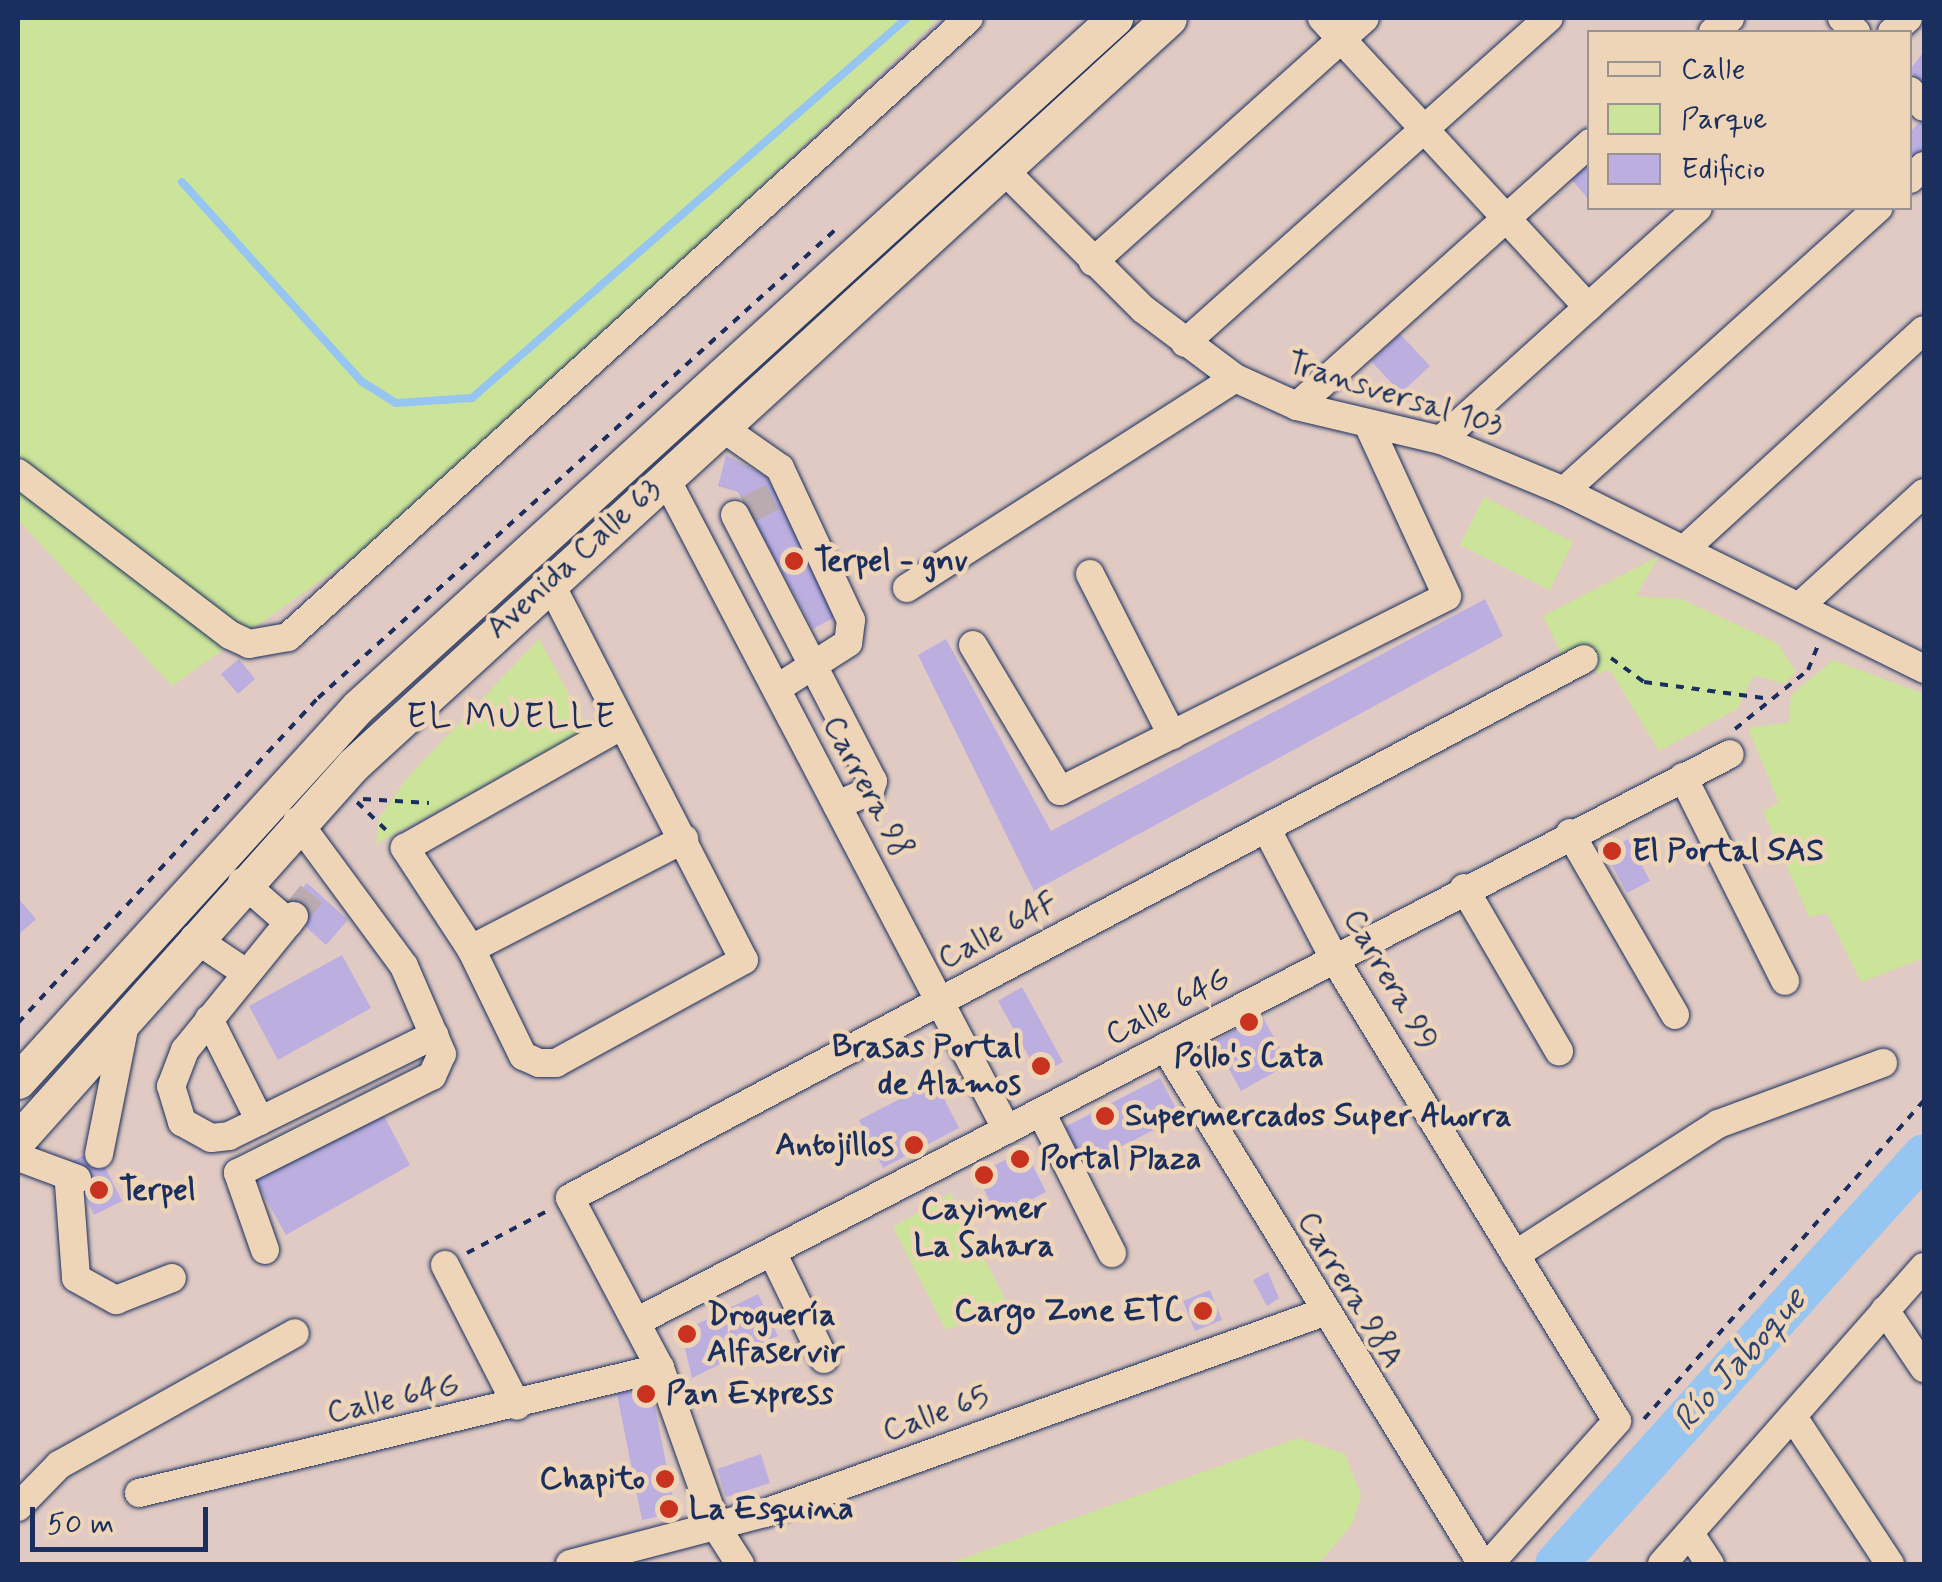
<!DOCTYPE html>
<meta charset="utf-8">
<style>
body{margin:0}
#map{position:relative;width:1942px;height:1582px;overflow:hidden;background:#e0cac3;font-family:Mynerve,sans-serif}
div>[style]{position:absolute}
.green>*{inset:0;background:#cbe49a}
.stream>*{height:8px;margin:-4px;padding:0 4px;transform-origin:4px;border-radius:4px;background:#97c5f2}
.river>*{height:42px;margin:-21px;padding:0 21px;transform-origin:21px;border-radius:21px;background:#97c5f2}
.building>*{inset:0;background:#bcafe0}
.minor-tunnel>*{height:28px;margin-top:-14px;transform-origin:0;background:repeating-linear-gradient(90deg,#b9abaf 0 28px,transparent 0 42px)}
.path>*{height:4px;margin-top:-2px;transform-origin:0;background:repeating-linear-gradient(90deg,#1b2f5e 0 8px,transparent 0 16px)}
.roads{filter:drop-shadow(0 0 2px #1b2f5e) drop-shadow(0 0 2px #1b2f5e)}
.minor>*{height:28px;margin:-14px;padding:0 14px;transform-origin:14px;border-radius:14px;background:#efd5b7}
.major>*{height:35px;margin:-17.5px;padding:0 17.5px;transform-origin:17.5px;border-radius:17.5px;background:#efd5b7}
.dots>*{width:28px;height:28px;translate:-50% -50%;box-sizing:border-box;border:5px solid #efd5b7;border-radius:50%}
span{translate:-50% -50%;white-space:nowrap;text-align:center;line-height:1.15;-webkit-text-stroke:9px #efd5b7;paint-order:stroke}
.street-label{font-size:32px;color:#1b2f5e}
.poi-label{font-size:32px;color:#1b2f5e;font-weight:700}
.left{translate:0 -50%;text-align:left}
.right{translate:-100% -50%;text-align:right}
.neighbourhood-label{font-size:35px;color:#1b2f5e;letter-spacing:2.5px}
.water-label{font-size:35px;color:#2e4674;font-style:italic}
.frame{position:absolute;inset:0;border:20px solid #1b2f5e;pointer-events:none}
.legend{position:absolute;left:1587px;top:30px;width:325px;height:180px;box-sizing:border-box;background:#efd5b7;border:2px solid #9a9393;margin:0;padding:12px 18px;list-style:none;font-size:30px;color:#1b2f5e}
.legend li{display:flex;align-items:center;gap:20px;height:50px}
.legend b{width:50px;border:2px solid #9a9393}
.scale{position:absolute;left:30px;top:1507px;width:178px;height:45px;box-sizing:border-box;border:5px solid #1b2f5e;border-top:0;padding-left:12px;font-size:30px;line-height:35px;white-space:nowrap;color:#1b2f5e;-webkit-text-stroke:8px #efd5b7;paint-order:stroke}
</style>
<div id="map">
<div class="green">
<i style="clip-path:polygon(18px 18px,939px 18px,418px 511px,172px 686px,18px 520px)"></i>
<i style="clip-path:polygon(1484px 497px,1573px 542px,1550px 590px,1460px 545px)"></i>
<i style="clip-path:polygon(1659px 556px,1636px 596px,1681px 599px,1777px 643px,1796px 672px,1784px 684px,1754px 675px,1737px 709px,1659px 751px,1610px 670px,1598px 674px,1580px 645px,1562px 655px,1543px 616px)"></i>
<i style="clip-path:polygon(539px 639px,588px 729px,376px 844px,379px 818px,407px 778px)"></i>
<i style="clip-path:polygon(1833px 660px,1924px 694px,1924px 958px,1861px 982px,1827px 913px,1809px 917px,1763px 811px,1779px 803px,1748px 728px,1789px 722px,1791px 695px)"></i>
<i style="clip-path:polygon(951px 1193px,1009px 1307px,946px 1330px,893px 1227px)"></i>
<i style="clip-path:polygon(1298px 1438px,1345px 1454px,1361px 1495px,1353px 1523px,1319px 1564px,950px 1563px)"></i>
</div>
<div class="stream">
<i style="left:182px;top:182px;width:268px;rotate:48deg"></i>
<i style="left:361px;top:381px;width:41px;rotate:32.2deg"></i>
<i style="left:396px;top:403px;width:76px;rotate:-3.8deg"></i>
<i style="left:472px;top:398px;width:578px;rotate:-41.14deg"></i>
</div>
<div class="river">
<i style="left:1556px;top:1564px;width:550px;rotate:-48.02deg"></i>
</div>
<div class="building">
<i style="clip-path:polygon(1924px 51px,1924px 86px,1910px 70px)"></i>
<i style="clip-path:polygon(1924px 118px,1924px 150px,1910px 164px,1910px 132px)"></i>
<i style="clip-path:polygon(1590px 163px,1590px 201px,1571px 179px)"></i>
<i style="clip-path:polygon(1400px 334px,1430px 366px,1401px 393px,1371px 361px)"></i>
<i style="clip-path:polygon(726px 455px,766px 476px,842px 613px,813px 629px,738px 492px,718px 486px)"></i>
<i style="clip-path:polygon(1485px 599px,1503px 636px,1034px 891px,918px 655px,946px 639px,1051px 831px)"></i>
<i style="clip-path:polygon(239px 659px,255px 679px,238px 694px,221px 674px)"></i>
<i style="clip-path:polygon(1628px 839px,1650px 881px,1627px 893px,1605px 852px)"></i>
<i style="clip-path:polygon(307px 883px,348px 920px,326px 945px,285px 908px)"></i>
<i style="clip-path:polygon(18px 898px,36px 919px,18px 935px)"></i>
<i style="clip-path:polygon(342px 955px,371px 1008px,278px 1060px,249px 1006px)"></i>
<i style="clip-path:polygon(1022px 987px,1063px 1062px,1039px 1075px,998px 1001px)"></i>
<i style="clip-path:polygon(1261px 1014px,1289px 1064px,1241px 1091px,1214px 1042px)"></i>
<i style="clip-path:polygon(1160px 1078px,1180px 1116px,1085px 1166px,1065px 1127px)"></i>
<i style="clip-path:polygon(935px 1081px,959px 1128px,883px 1168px,859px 1120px)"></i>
<i style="clip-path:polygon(380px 1108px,410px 1165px,286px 1235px,254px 1178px)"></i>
<i style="clip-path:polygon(96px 1149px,122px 1201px,94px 1215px,69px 1163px)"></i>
<i style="clip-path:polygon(1025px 1150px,1046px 1192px,997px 1217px,977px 1174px)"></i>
<i style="clip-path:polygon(1268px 1272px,1279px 1298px,1267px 1306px,1253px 1280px)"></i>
<i style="clip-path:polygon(1210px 1290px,1222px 1320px,1195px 1331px,1183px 1301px)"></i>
<i style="clip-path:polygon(758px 1294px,778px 1336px,692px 1378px,681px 1332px)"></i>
<i style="clip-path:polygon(651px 1387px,676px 1513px,642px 1520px,617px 1394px)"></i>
<i style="clip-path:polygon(761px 1454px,770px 1483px,726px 1497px,717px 1469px)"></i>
</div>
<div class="minor-tunnel">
<i style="left:747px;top:510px;width:33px;rotate:-27deg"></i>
<i style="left:294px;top:916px;width:33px;rotate:-52deg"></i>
</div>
<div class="path">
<i style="left:1611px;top:658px;width:41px;rotate:36deg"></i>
<i style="left:1644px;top:682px;width:128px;rotate:7.6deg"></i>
<i style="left:1735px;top:729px;width:94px;rotate:-38.9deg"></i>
<i style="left:1808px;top:670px;width:27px;rotate:-68deg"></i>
<i style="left:363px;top:799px;width:66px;rotate:3.5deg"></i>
<i style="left:357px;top:802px;width:40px;rotate:44deg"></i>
<i style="left:18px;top:1023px;width:442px;rotate:-47.3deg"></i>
<i style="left:318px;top:698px;width:697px;rotate:-42.15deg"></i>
<i style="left:467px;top:1253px;width:90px;rotate:-27.7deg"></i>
<i style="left:1644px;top:1419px;width:424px;rotate:-48.7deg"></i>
</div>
<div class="roads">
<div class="minor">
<i style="left:1322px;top:18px;width:393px;rotate:47.4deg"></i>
<i style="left:1842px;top:18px;width:20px;rotate:45deg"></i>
<i style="left:1713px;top:32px;width:22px;rotate:-39deg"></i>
<i style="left:1892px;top:32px;width:21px;rotate:-41deg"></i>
<i style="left:1910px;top:91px;width:21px;rotate:49deg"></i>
<i style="left:1002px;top:168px;width:199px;rotate:45deg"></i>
<i style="left:1143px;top:309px;width:115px;rotate:36.9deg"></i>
<i style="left:1235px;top:378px;width:68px;rotate:24.3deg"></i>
<i style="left:1297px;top:406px;width:148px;rotate:13.3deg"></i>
<i style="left:1441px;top:440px;width:133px;rotate:22.5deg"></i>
<i style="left:1564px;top:491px;width:402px;rotate:26.3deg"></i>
<i style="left:1910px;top:179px;width:19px;rotate:-43deg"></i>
<i style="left:1093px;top:262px;width:365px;rotate:-41.9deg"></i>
<i style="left:1185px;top:343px;width:488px;rotate:-41.8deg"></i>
<i style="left:1297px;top:406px;width:394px;rotate:-41.9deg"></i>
<i style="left:720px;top:426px;width:73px;rotate:35deg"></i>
<i style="left:780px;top:468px;width:168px;rotate:65deg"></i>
<i style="left:851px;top:620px;width:23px;rotate:97deg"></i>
<i style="left:848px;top:643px;width:85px;rotate:147.4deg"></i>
<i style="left:1441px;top:440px;width:346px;rotate:-42.1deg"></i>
<i style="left:18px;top:473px;width:267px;rotate:37.4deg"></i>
<i style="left:230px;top:635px;width:21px;rotate:25deg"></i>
<i style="left:249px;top:644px;width:40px;rotate:-10deg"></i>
<i style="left:288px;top:637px;width:920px;rotate:-42.27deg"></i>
<i style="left:665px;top:477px;width:737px;rotate:62.36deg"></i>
<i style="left:1564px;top:491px;width:423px;rotate:-42deg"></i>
<i style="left:735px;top:515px;width:300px;rotate:62.6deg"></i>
<i style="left:873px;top:781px;width:10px;rotate:107deg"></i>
<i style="left:870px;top:791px;width:36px;rotate:157deg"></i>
<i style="left:1687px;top:547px;width:321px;rotate:-42.5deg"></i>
<i style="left:1090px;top:574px;width:181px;rotate:63deg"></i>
<i style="left:549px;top:581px;width:426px;rotate:62.8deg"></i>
<i style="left:744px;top:960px;width:214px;rotate:151.3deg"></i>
<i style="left:556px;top:1063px;width:17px;rotate:180deg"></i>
<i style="left:539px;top:1063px;width:17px;rotate:-156deg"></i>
<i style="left:523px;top:1056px;width:119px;rotate:-115.9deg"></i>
<i style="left:471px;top:949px;width:121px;rotate:-123.2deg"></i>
<i style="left:405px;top:848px;width:248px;rotate:-29.5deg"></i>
<i style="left:907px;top:588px;width:389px;rotate:-32.6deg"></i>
<i style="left:1802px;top:604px;width:165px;rotate:-42.3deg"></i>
<i style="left:973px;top:645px;width:170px;rotate:59.2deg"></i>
<i style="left:1060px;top:791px;width:433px;rotate:-26.7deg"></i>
<i style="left:1447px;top:596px;width:189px;rotate:-114.7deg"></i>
<i style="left:1683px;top:777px;width:228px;rotate:63.4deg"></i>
<i style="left:1266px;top:828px;width:149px;rotate:62.4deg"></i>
<i style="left:1335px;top:960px;width:540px;rotate:58.55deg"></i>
<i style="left:1617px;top:1421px;width:192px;rotate:131.8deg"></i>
<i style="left:1570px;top:833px;width:210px;rotate:60deg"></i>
<i style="left:242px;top:882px;width:62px;rotate:41.1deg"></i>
<i style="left:1464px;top:888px;width:189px;rotate:59.8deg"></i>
<i style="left:294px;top:916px;width:173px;rotate:129.1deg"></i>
<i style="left:185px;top:1050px;width:39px;rotate:111deg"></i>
<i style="left:171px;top:1086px;width:38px;rotate:73deg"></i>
<i style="left:182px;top:1122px;width:33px;rotate:29deg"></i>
<i style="left:211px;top:1138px;width:18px;rotate:-6deg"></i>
<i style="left:229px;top:1136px;width:229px;rotate:-26.2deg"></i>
<i style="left:194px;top:938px;width:63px;rotate:33.9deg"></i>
<i style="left:471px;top:949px;width:240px;rotate:-27.3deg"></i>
<i style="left:209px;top:1019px;width:114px;rotate:63.4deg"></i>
<i style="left:1165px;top:1047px;width:606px;rotate:58.49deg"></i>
<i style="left:1041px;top:1112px;width:158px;rotate:63.3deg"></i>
<i style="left:99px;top:1154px;width:138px;rotate:-78.7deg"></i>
<i style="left:18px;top:1157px;width:63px;rotate:20.4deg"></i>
<i style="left:69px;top:1184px;width:94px;rotate:85.7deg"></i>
<i style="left:76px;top:1278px;width:46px;rotate:28.8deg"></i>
<i style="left:116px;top:1300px;width:60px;rotate:-21.4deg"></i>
<i style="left:265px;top:1250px;width:82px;rotate:-109.3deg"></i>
<i style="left:238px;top:1173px;width:217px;rotate:-26.6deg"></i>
<i style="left:432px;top:1076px;width:24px;rotate:-66deg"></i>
<i style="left:442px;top:1054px;width:96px;rotate:-113.4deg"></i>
<i style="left:404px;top:966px;width:180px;rotate:-126.4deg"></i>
<i style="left:772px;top:1252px;width:119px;rotate:64.1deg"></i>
<i style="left:1515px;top:1255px;width:242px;rotate:-32.8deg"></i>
<i style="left:1718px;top:1124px;width:176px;rotate:-20.3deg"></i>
<i style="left:445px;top:1265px;width:158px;rotate:62.9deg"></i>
<i style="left:1885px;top:1310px;width:70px;rotate:56.1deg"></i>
<i style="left:638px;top:1321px;width:1230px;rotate:-27.44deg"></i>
<i style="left:1793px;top:1417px;width:176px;rotate:56.6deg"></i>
<i style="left:139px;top:1493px;width:536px;rotate:-13.49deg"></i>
<i style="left:18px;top:1507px;width:59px;rotate:-45.7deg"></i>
<i style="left:59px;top:1465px;width:270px;rotate:-29.2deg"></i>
<i style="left:1691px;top:1535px;width:35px;rotate:57deg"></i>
<i style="left:570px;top:1564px;width:202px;rotate:-14.7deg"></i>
<i style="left:765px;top:1513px;width:591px;rotate:-19.78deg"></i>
<i style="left:740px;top:1564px;width:43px;rotate:-122.6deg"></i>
<i style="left:717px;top:1528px;width:170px;rotate:-109.6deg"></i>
<i style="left:660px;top:1368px;width:192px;rotate:-117.9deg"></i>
<i style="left:570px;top:1198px;width:1148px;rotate:-27.99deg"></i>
<i style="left:1662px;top:1564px;width:396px;rotate:-48.6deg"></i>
</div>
<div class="major">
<i style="left:18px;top:1081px;width:505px;rotate:-47.73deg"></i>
<i style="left:358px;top:707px;width:1024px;rotate:-42.31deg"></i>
<i style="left:18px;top:1140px;width:503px;rotate:-48.22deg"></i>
<i style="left:353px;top:765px;width:1106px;rotate:-42.47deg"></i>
</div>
</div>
<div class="dots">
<i style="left:794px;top:561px;background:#c8321e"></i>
<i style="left:1612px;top:851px;background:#c8321e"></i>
<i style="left:1249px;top:1022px;background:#c8321e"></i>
<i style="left:1041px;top:1066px;background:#c8321e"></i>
<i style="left:1105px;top:1116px;background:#c8321e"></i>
<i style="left:914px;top:1145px;background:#c8321e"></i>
<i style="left:1020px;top:1159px;background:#c8321e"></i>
<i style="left:984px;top:1175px;background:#c8321e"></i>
<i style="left:99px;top:1190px;background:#c8321e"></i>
<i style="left:1203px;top:1311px;background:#c8321e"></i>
<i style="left:687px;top:1334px;background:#c8321e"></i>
<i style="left:646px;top:1394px;background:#c8321e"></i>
<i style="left:665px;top:1479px;background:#c8321e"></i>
<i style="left:669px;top:1509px;background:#c8321e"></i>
</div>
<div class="street-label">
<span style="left:1395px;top:395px;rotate:17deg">Transversal 103</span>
<span style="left:574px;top:559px;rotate:-42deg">Avenida Calle 63</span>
<span style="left:867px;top:787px;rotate:62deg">Carrera 98</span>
<span style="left:998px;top:931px;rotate:-28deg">Calle 64F</span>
<span style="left:1390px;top:980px;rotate:60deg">Carrera 99</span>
<span style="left:1168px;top:1007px;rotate:-27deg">Calle 64G</span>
<span style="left:1350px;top:1290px;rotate:59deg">Carrera 98A</span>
<span style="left:393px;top:1399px;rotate:-13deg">Calle 64G</span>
<span style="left:936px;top:1414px;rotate:-20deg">Calle 65</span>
</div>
<div class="poi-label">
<span class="left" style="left:814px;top:561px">Terpel - gnv</span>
<span class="left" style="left:1632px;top:851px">El Portal SAS</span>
<span class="right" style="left:1021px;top:1066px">Brasas Portal<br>de Alamos</span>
<span style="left:1249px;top:1057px">Pollo's Cata</span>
<span class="left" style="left:1125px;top:1116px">Supermercados Super Ahorra</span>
<span class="right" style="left:894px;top:1145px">Antojillos</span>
<span class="left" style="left:1040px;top:1159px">Portal Plaza</span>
<span class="left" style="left:119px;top:1190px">Terpel</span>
<span style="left:984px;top:1228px">Cayimer<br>La Sahara</span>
<span class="right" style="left:1183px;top:1311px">Cargo Zone ETC</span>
<span class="left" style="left:707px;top:1334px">Droguería<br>Alfaservir</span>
<span class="left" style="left:666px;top:1394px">Pan Express</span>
<span class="right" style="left:645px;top:1479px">Chapito</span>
<span class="left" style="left:689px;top:1509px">La Esquina</span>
</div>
<div class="neighbourhood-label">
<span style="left:512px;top:717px">EL MUELLE</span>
</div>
<div class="water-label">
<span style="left:1740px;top:1360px;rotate:-48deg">Río Jaboque</span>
</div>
<div class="frame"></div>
<ul class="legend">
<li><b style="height:12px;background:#efd5b7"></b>Calle</li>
<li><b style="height:28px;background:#cbe49a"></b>Parque</li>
<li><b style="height:28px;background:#bcafe0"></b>Edificio</li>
</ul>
<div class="scale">50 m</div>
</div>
